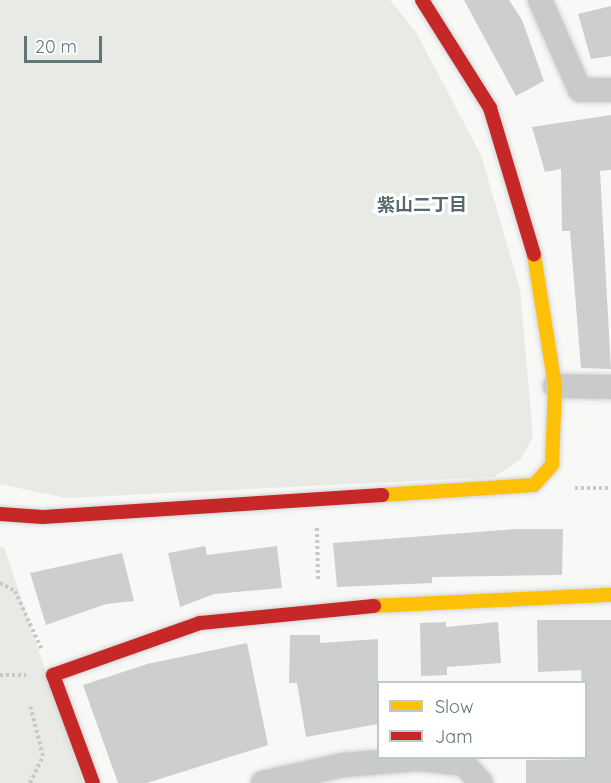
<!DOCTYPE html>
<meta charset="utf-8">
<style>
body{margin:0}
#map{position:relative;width:611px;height:783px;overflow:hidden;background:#f8f8f7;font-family:Quicksand,"Noto Sans JP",sans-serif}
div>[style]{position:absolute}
.green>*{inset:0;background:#e8eae5}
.building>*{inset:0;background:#cdcfcf}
.path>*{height:4px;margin-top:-2px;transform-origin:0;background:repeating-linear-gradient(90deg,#c7c8c9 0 3px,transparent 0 6px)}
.roads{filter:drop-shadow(0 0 2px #d3d4d4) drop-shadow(0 0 2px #d3d4d4)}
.street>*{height:24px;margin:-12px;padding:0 12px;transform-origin:12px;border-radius:12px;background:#c9cbcb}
.slow>*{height:14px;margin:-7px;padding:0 7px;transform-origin:7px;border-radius:7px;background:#ffc107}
.jam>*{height:14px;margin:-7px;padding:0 7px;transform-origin:7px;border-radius:7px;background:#c62828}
span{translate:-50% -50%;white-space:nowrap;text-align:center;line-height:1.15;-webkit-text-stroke:6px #fff;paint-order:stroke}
.neighbourhood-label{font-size:18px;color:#57696c;font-weight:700}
.legend{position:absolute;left:377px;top:681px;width:210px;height:78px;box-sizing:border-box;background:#fff;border:2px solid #bfc9ca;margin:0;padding:8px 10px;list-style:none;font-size:18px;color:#60777a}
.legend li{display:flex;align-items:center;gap:12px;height:30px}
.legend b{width:30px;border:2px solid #bfc9ca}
.scale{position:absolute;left:24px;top:36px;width:78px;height:27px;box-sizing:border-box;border:3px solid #60777a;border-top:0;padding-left:8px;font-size:18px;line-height:21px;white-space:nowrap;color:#60777a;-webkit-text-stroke:4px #fff;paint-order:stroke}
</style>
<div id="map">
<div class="green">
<i style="clip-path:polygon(0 0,390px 0,416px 32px,481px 155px,520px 289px,533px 437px,521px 459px,494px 477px,66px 498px,0 484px)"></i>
<i style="clip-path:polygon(0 547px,4px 547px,83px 783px,0 783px)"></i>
</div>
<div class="building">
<i style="clip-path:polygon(464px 0,509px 0,522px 20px,544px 81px,516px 96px)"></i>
<i style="clip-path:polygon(611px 6px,611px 56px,591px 59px,578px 14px)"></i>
<i style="clip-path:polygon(611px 115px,611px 170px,600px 171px,611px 369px,581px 368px,570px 231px,562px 231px,561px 169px,545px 172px,532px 127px)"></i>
<i style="clip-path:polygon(515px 529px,563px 529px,562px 575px,432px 577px,432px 583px,337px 587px,333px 543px)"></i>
<i style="clip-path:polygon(205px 546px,207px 555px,277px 546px,282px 588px,214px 594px,180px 607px,168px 553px)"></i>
<i style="clip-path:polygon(122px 553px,134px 601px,106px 604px,46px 625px,30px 573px)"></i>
<i style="clip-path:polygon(537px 620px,611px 620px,611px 783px,526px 783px,526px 760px,585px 759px,581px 670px,538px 672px)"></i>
<i style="clip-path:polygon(446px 622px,446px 627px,498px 622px,501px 663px,447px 667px,447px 675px,421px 676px,420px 623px)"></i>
<i style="clip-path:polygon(290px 635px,320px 635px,320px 643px,378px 639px,378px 724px,306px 737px,297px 683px,289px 683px)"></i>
<i style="clip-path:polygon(247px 643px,268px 745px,147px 783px,118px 783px,83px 685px,147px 664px)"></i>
</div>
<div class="path">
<i style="left:575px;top:488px;width:36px"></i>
<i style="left:317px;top:528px;width:53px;rotate:88.9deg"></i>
<i style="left:0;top:583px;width:17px;rotate:28deg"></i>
<i style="left:15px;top:591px;width:63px;rotate:65.5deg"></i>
<i style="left:0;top:675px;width:26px"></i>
<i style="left:30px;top:783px;width:30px;rotate:-64deg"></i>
<i style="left:43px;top:756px;width:53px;rotate:-104.3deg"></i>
</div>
<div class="roads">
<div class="street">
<i style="left:540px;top:0;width:98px;rotate:66deg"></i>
<i style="left:580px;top:90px;width:31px"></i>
<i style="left:555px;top:386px;width:56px;rotate:1deg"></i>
<i style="left:263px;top:783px;width:82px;rotate:-12.7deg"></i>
<i style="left:343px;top:765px;width:76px;rotate:-4.5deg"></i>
<i style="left:419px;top:759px;width:45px;rotate:6.3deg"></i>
<i style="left:464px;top:764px;width:25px;rotate:48deg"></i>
</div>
<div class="slow">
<i style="left:382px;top:495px;width:152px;rotate:-3.8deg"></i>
<i style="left:534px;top:485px;width:27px;rotate:-48deg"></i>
<i style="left:552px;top:465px;width:79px;rotate:-87.8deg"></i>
<i style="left:555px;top:386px;width:133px;rotate:-99.1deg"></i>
<i style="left:374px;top:606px;width:237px;rotate:-2.7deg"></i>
</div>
<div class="jam">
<i style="left:422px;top:0;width:128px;rotate:57.8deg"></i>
<i style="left:490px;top:108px;width:153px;rotate:73.3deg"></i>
<i style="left:0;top:514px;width:43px;rotate:4deg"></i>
<i style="left:43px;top:517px;width:340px;rotate:-3.7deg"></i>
<i style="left:93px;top:783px;width:115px;rotate:-110.3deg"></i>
<i style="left:53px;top:675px;width:156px;rotate:-19.5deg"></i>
<i style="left:200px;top:623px;width:175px;rotate:-5.6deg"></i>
</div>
</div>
<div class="neighbourhood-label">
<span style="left:422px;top:205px">紫山二丁目</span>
</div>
<ul class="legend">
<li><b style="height:8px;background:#ffc107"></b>Slow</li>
<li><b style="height:8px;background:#c62828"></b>Jam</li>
</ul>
<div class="scale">20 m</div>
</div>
